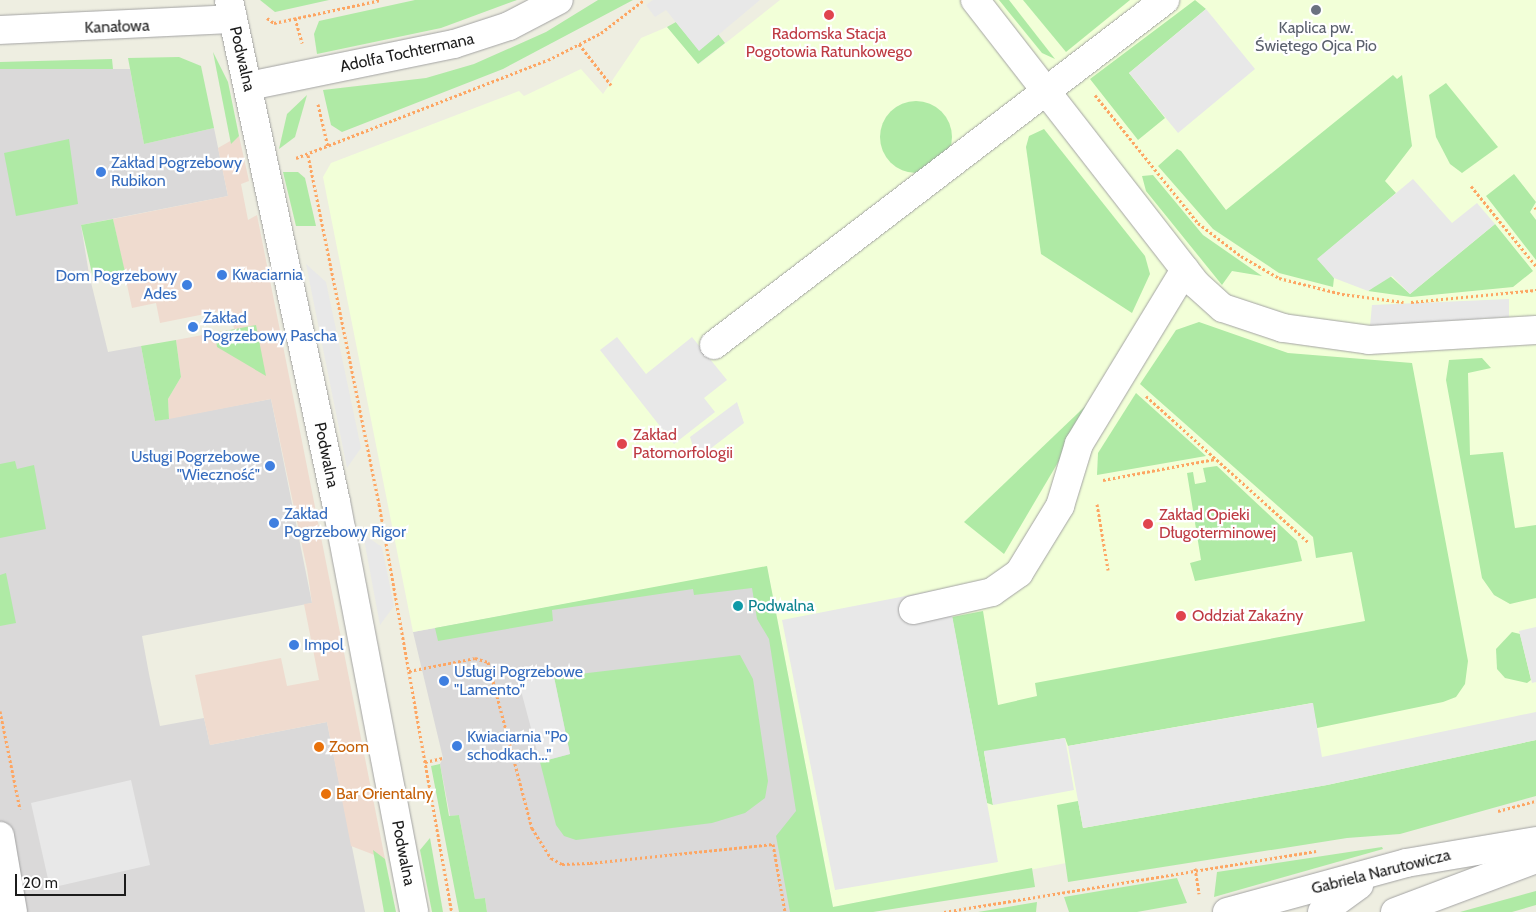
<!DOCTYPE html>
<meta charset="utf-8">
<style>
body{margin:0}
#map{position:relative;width:1536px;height:912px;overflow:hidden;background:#eeeee1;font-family:Cabin,sans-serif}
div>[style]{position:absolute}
.residential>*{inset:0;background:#dad9d9}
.commercial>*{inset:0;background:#efdbcf}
.education>*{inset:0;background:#f2ffd8}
.grass>*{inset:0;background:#afeaa5}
.round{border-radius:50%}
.parking>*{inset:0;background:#e8e8e8}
.path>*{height:3px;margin-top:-1.5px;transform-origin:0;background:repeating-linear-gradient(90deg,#fda663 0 2.5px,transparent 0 5px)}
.roads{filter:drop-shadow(0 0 1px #a3a3a3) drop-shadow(0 0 1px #a3a3a3)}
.minor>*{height:28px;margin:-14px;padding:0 14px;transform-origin:14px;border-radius:14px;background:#fff}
.dots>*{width:14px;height:14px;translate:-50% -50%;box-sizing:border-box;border:2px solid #fff;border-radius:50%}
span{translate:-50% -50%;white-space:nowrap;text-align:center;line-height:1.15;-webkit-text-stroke:4.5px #fff;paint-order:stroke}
.street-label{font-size:16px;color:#1c1c1c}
.worship-label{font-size:16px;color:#5b616d}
.health-label{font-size:16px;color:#be3a42}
.left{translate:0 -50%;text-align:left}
.shop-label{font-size:16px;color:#366cbe}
.right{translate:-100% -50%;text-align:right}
.culture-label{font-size:16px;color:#0d838f}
.food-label{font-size:16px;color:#c56008}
.scale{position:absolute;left:15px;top:874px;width:111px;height:22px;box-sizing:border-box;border:2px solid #1c1c1c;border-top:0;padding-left:6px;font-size:15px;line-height:18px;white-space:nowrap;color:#1c1c1c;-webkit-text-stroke:4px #fff;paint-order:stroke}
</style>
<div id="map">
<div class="residential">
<i style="clip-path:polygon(0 69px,130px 69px,144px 144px,214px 128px,228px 196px,81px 225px,89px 274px,108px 352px,141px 346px,155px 421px,271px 399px,312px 603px,142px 636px,149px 674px,160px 726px,204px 718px,210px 745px,327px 722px,365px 912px,0 912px)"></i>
<i style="clip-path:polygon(767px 566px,809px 912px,487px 912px,485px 898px,475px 899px,459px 815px,450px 816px,440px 764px,443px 758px,413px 632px)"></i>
</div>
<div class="commercial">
<i style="clip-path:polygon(239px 136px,249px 181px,241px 184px,248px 220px,257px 215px,385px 859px,351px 846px,327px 722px,210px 745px,204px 718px,195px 675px,281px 658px,287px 686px,319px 680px,304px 604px,312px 603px,307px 569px,271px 399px,169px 419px,168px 399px,181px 377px,176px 340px,234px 329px,230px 309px,160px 323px,156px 303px,132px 308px,113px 219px,228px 196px,218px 148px)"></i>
</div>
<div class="education">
<i style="clip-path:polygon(780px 0,1536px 0,1536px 774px,833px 907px,767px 567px,413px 632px,323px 177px,331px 163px,519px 91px,524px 96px,581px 69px,603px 94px,641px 38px,667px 27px,699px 64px)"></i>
</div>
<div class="grass">
<i style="clip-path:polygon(260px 0,329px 0,275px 12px)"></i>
<i style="clip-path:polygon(415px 0,517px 0,441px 28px,317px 54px,314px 34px,319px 21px)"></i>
<i style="clip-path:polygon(598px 0,633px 0,503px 69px,342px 132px,331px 125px,323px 90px,426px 78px,474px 64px,546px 32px)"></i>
<i style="clip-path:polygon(999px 0,1009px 0,1055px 59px,1042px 53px)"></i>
<i style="clip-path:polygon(1023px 0,1130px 0,1066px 52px)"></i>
<i style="clip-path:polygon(1195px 0,1206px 9px,1129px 73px,1165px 118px,1138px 140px,1090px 79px)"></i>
<i style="clip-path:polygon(676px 22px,699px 50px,718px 34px,725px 43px,698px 64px,667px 27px)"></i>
<i style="clip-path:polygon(213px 52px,228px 82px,239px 136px,231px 144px)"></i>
<i style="clip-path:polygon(179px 57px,201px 66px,214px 128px,144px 144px,128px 58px)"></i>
<i style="clip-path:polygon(112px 59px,113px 69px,0 69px,0 62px)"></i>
<i style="clip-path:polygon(1393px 75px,1397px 79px,1402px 75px,1412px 146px,1385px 181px,1396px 193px,1318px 259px,1334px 278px,1333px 287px,1279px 273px,1213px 229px,1158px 166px,1177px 149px,1181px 151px,1226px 210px)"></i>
<i style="clip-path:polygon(1446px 83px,1498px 147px,1462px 173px,1450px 164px,1436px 137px,1429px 95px)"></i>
<i style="clip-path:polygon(307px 95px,295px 137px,279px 149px,287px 114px)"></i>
<i class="round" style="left:880px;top:101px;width:72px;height:72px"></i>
<i style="clip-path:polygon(1044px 129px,1145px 256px,1150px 274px,1132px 313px,1041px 254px,1026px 147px,1029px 136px)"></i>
<i style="clip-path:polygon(69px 139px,78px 204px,16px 216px,4px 153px)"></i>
<i style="clip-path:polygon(283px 172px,298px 172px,305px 178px,316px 226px,296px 226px)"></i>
<i style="clip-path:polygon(1514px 174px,1536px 202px,1530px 212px,1536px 220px,1536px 260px,1486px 196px)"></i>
<i style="clip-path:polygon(1153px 175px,1203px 235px,1262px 276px,1232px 271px,1222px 285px,1146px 191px,1142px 176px)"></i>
<i style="clip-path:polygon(113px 219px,125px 272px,93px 278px,81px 225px)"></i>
<i style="clip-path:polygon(1495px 224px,1533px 271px,1513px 287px,1411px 297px,1368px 291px,1389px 275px,1410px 294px)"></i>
<i style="clip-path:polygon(1199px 322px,1288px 353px,1412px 363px,1468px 661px,1465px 684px,1456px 697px,1443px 702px,1317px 728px,1312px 703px,1068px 746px,1065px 738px,984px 752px,993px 805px,987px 803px,952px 617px,983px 611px,998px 705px,1037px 696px,1035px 683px,1365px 621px,1352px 552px,1316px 558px,1313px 537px,1140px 384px,1176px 330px)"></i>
<i style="clip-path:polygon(256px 325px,266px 376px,217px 347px,215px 333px)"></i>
<i style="clip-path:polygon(176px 340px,181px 377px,168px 399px,169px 419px,155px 421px,141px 346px)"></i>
<i style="clip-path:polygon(1482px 358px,1491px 368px,1468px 373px,1470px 455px,1503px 452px,1515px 528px,1536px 525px,1536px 598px,1510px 604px,1494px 595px,1482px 578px,1446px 380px,1449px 360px)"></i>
<i style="clip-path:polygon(1099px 393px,1004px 554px,964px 522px)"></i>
<i style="clip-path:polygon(1136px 393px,1206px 456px,1097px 475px,1098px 453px)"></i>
<i style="clip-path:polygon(15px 461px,17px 469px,34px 465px,46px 529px,0 538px,0 464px)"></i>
<i style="clip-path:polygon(1217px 466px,1297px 541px,1302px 561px,1195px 581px,1190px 563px,1201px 560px,1187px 473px,1193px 472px,1195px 484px,1206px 482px,1203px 468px)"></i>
<i style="clip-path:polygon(767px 566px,833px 907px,1032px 868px,1035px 887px,873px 912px,790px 912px,776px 836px,796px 811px,769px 639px,757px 619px,752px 588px,694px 595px,693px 589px,552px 610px,553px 621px,438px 641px,435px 628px)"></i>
<i style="clip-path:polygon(6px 573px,16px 623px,0 626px,0 575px)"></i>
<i style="clip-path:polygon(1512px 632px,1520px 634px,1531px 680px,1527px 683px,1505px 678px,1497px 669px,1496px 649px)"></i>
<i style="clip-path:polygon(740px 655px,753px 679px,768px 781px,765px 798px,745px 813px,712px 823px,576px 840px,564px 836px,556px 825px,540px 762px,570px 754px,554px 677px)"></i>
<i style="clip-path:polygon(1536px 740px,1536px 796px,1400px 834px,1347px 838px,1068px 882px,1057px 805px,1078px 801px,1083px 828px,1327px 785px)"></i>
<i style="clip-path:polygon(440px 764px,449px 816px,459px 815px,475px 899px,485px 898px,487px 912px,459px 912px,431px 766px)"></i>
<i style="clip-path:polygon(430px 838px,443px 912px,432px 912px,420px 850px)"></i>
<i style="clip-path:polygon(1382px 847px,1383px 849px,1214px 897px,1217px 872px)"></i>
<i style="clip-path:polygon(373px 850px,385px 859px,396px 912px,384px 912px)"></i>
<i style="clip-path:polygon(1177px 878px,1187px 903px,1137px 912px,1069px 912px,1064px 897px)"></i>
<i style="clip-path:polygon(1536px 891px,1536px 905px,1512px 912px,1460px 912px)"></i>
<i style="clip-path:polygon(1037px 902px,1036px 912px,978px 912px)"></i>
</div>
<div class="parking">
<i style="clip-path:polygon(653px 0,760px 0,699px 51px,666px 10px,655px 17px,646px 5px)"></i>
<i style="clip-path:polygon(1206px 9px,1255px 69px,1178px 133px,1129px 73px)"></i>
<i style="clip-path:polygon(1413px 179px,1452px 223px,1477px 203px,1495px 224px,1410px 294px,1392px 276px,1368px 291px,1334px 278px,1317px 259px)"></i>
<i style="clip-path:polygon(306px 264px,326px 282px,361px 448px,347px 468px)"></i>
<i style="clip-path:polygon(1509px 299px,1509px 317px,1370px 326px,1372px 305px)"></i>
<i style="clip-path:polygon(617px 337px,646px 374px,692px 337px,727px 380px,704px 398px,715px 412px,674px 444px,600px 350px)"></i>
<i style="clip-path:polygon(737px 402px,744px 423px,697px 459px,690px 437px)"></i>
<i style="clip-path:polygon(363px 534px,382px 547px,394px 606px,380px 625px)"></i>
<i style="clip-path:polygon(947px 588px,998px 862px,835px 890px,782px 620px)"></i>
<i style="clip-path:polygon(1536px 627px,1536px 682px,1532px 683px,1519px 631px)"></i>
<i style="clip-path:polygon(554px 677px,570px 754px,540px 762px,520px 687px,525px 681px)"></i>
<i style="clip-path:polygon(1313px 703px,1322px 757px,1536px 712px,1536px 740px,1327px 785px,1083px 828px,1068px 746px)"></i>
<i style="clip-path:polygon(1065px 738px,1074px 790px,993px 805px,984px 751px)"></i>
<i style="clip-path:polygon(131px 780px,150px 865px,50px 888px,31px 803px)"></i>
</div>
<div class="path">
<i style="left:267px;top:18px;width:9px;rotate:36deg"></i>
<i style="left:274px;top:23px;width:108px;rotate:-12.2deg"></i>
<i style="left:295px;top:18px;width:26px;rotate:74deg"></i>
<i style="left:579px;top:44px;width:52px;rotate:52deg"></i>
<i style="left:1095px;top:95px;width:164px;rotate:51.2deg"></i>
<i style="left:1198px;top:223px;width:54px;rotate:37.5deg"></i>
<i style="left:1241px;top:256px;width:44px;rotate:30.1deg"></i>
<i style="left:1279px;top:278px;width:65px;rotate:14.3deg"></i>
<i style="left:1342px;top:294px;width:62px;rotate:7.5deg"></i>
<i style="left:318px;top:104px;width:44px;rotate:76.9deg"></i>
<i style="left:308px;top:155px;width:356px;rotate:78.5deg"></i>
<i style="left:379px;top:504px;width:414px;rotate:79.9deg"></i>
<i style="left:296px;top:158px;width:270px;rotate:-21.3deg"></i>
<i style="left:548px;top:60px;width:59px;rotate:-27deg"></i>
<i style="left:601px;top:33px;width:54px;rotate:-37.5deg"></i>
<i style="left:1471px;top:186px;width:103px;rotate:50.9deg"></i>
<i style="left:1535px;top:207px;width:2px;rotate:63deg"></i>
<i style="left:1411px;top:302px;width:126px;rotate:-5.5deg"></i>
<i style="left:1146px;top:396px;width:219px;rotate:42deg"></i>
<i style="left:1103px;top:480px;width:114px;rotate:-10.6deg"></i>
<i style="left:1097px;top:504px;width:67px;rotate:80.5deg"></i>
<i style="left:409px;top:671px;width:67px;rotate:-11.1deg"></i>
<i style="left:475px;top:658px;width:14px;rotate:17deg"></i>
<i style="left:488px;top:662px;width:172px;rotate:75.2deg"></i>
<i style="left:532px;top:828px;width:36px;rotate:58deg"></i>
<i style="left:551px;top:858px;width:13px;rotate:29deg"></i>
<i style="left:562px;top:864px;width:28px;rotate:-2deg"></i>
<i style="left:590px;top:863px;width:184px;rotate:-5.9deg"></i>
<i style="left:773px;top:844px;width:69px;rotate:80deg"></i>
<i style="left:0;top:711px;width:100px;rotate:78.5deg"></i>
<i style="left:425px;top:762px;width:18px;rotate:-13deg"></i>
<i style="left:1498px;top:811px;width:39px;rotate:-15deg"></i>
<i style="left:1195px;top:868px;width:26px;rotate:81deg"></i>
<i style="left:944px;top:912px;width:377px;rotate:-9.3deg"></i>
</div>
<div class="roads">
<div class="minor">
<i style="left:229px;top:0;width:513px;rotate:77.97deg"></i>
<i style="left:336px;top:502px;width:417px;rotate:79.2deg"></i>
<i style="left:975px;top:0;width:360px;rotate:52.1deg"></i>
<i style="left:1196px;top:284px;width:36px;rotate:42deg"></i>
<i style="left:1223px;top:308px;width:63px;rotate:18.4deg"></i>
<i style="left:1283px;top:328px;width:87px;rotate:7.9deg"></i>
<i style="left:1369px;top:340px;width:167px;rotate:-3.4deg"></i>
<i style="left:0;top:30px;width:233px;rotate:-2.7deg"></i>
<i style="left:249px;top:86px;width:209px;rotate:-11.6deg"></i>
<i style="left:454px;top:44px;width:58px;rotate:-18.1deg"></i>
<i style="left:509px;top:26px;width:56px;rotate:-27.5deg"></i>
<i style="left:714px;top:345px;width:568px;rotate:-37.41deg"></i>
<i style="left:913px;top:610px;width:81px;rotate:-12.8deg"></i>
<i style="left:992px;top:592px;width:33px;rotate:-35deg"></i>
<i style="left:1019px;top:573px;width:79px;rotate:-58.5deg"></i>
<i style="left:1060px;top:506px;width:65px;rotate:-73deg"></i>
<i style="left:1079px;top:444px;width:204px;rotate:-58.7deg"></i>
<i style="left:0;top:836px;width:77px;rotate:80.3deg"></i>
<i style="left:1227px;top:912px;width:186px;rotate:-15.3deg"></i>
<i style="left:1406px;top:863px;width:132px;rotate:-9.6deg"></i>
<i style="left:1322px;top:912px;width:46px;rotate:-36.1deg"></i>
<i style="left:1395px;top:912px;width:151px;rotate:-20.6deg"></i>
</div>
</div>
<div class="dots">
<i style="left:1316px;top:10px;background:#6b7280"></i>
<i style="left:829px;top:15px;background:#e0444e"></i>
<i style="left:101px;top:172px;background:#3f7fe0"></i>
<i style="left:222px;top:275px;background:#3f7fe0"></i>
<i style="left:187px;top:285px;background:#3f7fe0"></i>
<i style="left:193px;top:327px;background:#3f7fe0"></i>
<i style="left:622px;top:444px;background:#e0444e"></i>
<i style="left:270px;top:466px;background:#3f7fe0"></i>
<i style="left:274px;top:523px;background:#3f7fe0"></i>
<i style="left:1148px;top:524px;background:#e0444e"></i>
<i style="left:738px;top:606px;background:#0f9aa8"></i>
<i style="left:1181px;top:616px;background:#e0444e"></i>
<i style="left:294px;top:645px;background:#3f7fe0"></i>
<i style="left:444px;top:681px;background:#3f7fe0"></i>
<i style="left:457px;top:746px;background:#3f7fe0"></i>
<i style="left:319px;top:747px;background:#e8710a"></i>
<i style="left:326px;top:794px;background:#e8710a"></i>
</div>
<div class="street-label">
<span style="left:117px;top:27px;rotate:-2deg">Kanałowa</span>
<span style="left:407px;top:53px;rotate:-12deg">Adolfa Tochtermana</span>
<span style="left:242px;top:59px;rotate:77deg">Podwalna</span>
<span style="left:326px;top:455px;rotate:78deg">Podwalna</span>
<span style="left:403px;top:853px;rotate:79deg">Podwalna</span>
<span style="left:1381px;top:872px;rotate:-14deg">Gabriela Narutowicza</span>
</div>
<div class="worship-label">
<span style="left:1316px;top:37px">Kaplica pw.<br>Świętego Ojca Pio</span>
</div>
<div class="health-label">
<span style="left:829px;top:43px">Radomska Stacja<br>Pogotowia Ratunkowego</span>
<span class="left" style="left:633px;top:444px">Zakład<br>Patomorfologii</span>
<span class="left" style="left:1159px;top:524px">Zakład Opieki<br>Długoterminowej</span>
<span class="left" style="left:1192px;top:616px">Oddział Zakaźny</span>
</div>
<div class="shop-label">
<span class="left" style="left:111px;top:172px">Zakład Pogrzebowy<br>Rubikon</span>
<span class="left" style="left:232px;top:275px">Kwaciarnia</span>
<span class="right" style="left:177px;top:285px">Dom Pogrzebowy<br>Ades</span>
<span class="left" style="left:203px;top:327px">Zakład<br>Pogrzebowy Pascha</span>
<span class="right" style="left:260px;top:466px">Usługi Pogrzebowe<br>"Wieczność"</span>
<span class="left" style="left:284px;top:523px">Zakład<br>Pogrzebowy Rigor</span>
<span class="left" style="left:304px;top:645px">Impol</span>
<span class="left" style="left:454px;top:681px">Usługi Pogrzebowe<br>"Lamento"</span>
<span class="left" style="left:467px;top:746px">Kwiaciarnia "Po<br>schodkach..."</span>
</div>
<div class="culture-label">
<span class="left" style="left:748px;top:606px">Podwalna</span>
</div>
<div class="food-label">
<span class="left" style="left:329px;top:747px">Zoom</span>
<span class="left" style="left:336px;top:794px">Bar Orientalny</span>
</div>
<div class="scale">20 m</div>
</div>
